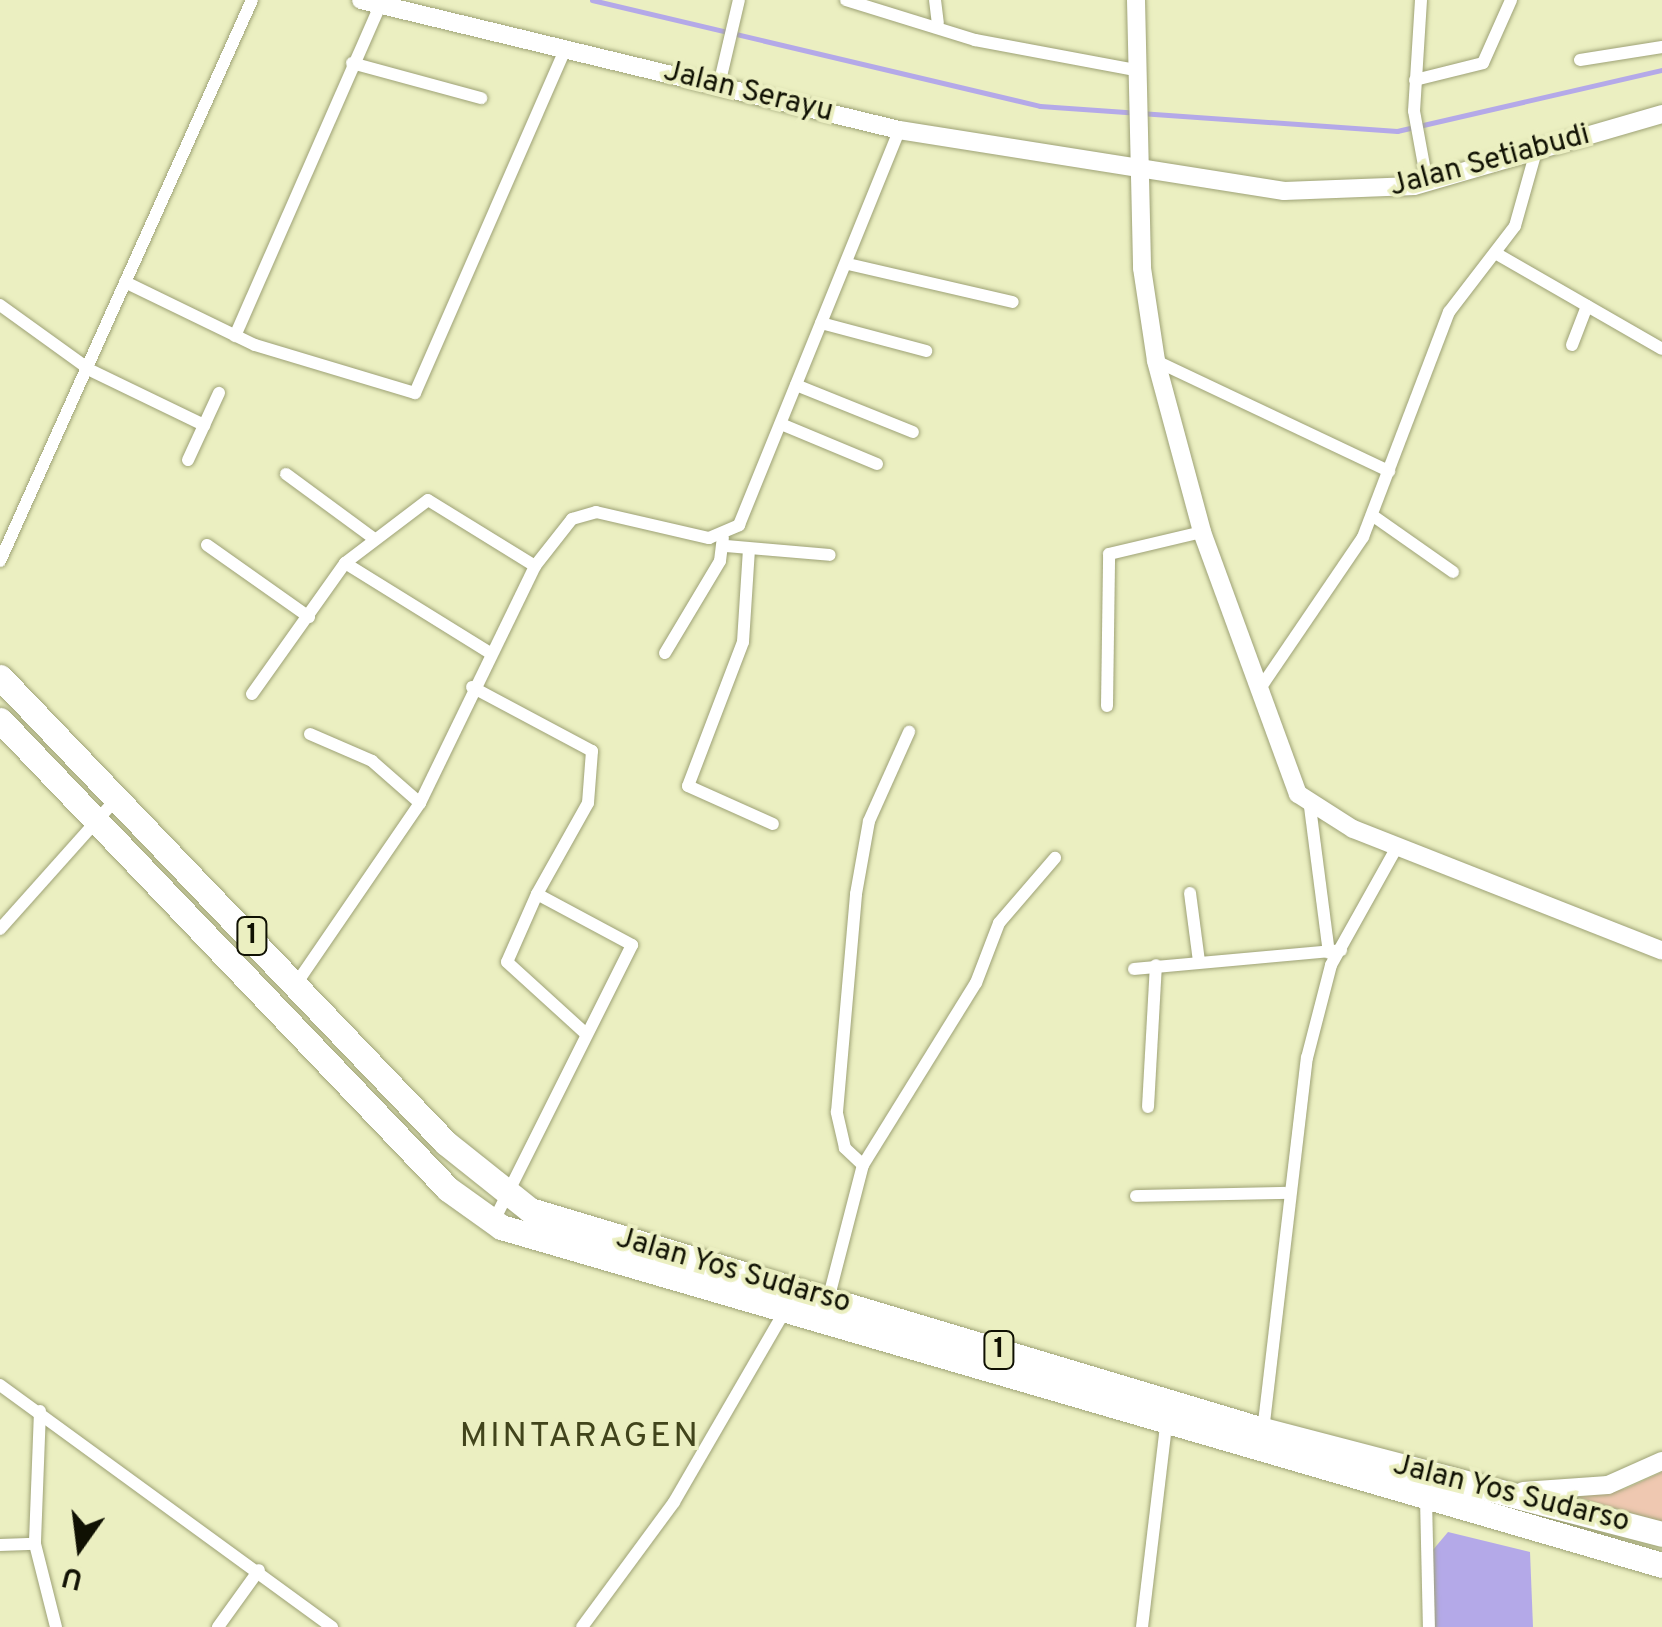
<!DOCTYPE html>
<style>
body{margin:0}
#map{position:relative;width:1662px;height:1627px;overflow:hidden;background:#ebefc1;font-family:Overpass,sans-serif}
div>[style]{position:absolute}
.green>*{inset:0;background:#efc8b1}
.water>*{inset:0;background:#b4a9e8}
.stream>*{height:5px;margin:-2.5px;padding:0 2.5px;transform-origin:2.5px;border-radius:2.5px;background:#b4a9e8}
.roads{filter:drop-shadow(0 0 2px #9ea276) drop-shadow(0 0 2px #9ea276)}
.street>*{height:12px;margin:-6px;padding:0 6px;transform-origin:6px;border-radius:6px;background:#fff}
.secondary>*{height:18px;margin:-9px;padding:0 9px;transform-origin:9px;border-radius:9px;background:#fff}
.highway>*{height:25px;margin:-12.5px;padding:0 12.5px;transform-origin:12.5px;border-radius:12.5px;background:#fff}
span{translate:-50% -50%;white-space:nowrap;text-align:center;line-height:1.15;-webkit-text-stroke:8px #ebefc1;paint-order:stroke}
.shield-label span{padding:2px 8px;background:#ebefc1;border:2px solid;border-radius:8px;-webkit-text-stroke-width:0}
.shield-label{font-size:28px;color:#101103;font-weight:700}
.street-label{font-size:30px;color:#101103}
.quarter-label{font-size:35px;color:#41441b;letter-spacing:2.5px}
.north{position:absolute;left:30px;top:1497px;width:100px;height:100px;-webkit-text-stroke:8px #ebefc1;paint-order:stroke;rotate:194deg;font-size:28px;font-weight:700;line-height:40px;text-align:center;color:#101103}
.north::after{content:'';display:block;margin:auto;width:35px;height:45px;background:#101103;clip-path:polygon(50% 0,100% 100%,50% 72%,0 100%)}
</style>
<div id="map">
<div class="green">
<i style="clip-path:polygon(1662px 1472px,1662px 1522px,1578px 1497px,1625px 1489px)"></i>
</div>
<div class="water">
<i style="clip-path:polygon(1448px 1532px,1530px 1552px,1533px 1627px,1435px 1627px,1432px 1551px)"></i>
</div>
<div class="stream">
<i style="left:592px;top:0;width:460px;rotate:13.3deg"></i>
<i style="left:1040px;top:106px;width:358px;rotate:4deg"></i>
<i style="left:1397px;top:131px;width:272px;rotate:-13deg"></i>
</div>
<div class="roads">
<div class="street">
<i style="left:846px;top:0;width:135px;rotate:17.2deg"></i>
<i style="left:975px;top:40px;width:163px;rotate:10.6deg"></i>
<i style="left:935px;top:0;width:23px;rotate:83deg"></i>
<i style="left:1421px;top:0;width:111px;rotate:93.6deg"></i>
<i style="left:1414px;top:111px;width:72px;rotate:79.6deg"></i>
<i style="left:1580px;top:60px;width:83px;rotate:-9deg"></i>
<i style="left:352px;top:63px;width:134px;rotate:15.2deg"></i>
<i style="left:1415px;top:80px;width:70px;rotate:-14deg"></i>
<i style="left:1483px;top:63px;width:69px;rotate:-66deg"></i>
<i style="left:719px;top:85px;width:87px;rotate:-76.8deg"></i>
<i style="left:1497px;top:254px;width:190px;rotate:29.9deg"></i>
<i style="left:848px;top:264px;width:169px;rotate:13deg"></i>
<i style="left:125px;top:282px;width:144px;rotate:25.9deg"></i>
<i style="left:255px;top:345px;width:167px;rotate:16.7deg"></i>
<i style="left:415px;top:393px;width:377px;rotate:-66.4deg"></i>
<i style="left:0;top:305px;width:111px;rotate:35.8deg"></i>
<i style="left:90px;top:370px;width:127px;rotate:25.8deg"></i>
<i style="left:821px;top:323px;width:109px;rotate:14.9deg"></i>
<i style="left:235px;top:336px;width:361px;rotate:-66.3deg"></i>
<i style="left:1572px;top:345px;width:42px;rotate:-69deg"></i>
<i style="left:1156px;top:361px;width:258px;rotate:25.3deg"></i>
<i style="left:796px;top:385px;width:126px;rotate:21.9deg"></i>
<i style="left:781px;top:424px;width:104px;rotate:22.6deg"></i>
<i style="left:188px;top:460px;width:74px;rotate:-65.2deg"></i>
<i style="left:286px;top:474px;width:108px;rotate:36.3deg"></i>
<i style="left:1372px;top:515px;width:99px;rotate:35.1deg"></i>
<i style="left:207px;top:545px;width:125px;rotate:35.2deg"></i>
<i style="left:726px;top:546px;width:104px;rotate:4.9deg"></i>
<i style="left:749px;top:549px;width:93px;rotate:93.7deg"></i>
<i style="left:743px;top:642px;width:154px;rotate:110.9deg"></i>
<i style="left:688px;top:786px;width:93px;rotate:24.1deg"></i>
<i style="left:0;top:561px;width:615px;rotate:-65.81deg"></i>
<i style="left:345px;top:563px;width:171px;rotate:31.8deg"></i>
<i style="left:665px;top:653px;width:107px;rotate:-59.1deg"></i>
<i style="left:720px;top:561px;width:23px;rotate:-83deg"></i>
<i style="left:472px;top:687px;width:136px;rotate:28.1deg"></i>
<i style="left:592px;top:751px;width:52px;rotate:94.4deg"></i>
<i style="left:588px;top:803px;width:104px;rotate:119.3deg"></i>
<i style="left:537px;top:894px;width:108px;rotate:28.2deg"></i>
<i style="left:632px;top:945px;width:311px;rotate:116.6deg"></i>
<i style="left:1259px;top:690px;width:185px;rotate:-55.8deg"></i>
<i style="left:1363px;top:537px;width:241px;rotate:-69.1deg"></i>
<i style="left:1449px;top:312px;width:108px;rotate:-52.5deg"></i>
<i style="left:1515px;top:226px;width:74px;rotate:-74.3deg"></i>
<i style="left:252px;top:694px;width:161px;rotate:-54.6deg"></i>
<i style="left:345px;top:563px;width:104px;rotate:-37.2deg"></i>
<i style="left:428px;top:500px;width:126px;rotate:31.7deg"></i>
<i style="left:1107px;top:706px;width:152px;rotate:-89.2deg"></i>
<i style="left:1109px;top:554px;width:96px;rotate:-13.3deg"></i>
<i style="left:310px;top:734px;width:68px;rotate:23.5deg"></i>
<i style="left:372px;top:761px;width:64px;rotate:41.2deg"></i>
<i style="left:1310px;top:807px;width:147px;rotate:82.6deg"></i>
<i style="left:1190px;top:893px;width:69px;rotate:82.5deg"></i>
<i style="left:537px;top:894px;width:74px;rotate:113.8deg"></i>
<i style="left:507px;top:962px;width:104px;rotate:42.3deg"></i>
<i style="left:0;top:929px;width:176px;rotate:-48.2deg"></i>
<i style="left:1134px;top:969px;width:208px;rotate:-5.2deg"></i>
<i style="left:296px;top:984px;width:219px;rotate:-55.6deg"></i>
<i style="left:420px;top:803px;width:263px;rotate:-64.1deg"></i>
<i style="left:535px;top:566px;width:60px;rotate:-51.8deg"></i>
<i style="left:572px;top:519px;width:25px;rotate:-16deg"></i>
<i style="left:596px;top:512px;width:116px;rotate:13deg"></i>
<i style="left:709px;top:538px;width:33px;rotate:-23deg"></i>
<i style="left:739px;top:525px;width:426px;rotate:-67.9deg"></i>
<i style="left:1148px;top:1107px;width:142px;rotate:-86.8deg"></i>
<i style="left:863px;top:1165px;width:25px;rotate:-137deg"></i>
<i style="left:845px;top:1148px;width:37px;rotate:-103deg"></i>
<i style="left:837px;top:1112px;width:219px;rotate:-85deg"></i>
<i style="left:856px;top:894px;width:74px;rotate:-79.9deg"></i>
<i style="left:869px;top:821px;width:98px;rotate:-65.8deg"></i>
<i style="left:1136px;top:1196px;width:149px;rotate:-1.2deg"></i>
<i style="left:828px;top:1300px;width:139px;rotate:-75.5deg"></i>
<i style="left:863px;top:1165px;width:214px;rotate:-58.2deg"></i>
<i style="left:976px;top:983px;width:64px;rotate:-69deg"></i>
<i style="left:999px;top:923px;width:86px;rotate:-49.3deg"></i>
<i style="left:0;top:1385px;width:411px;rotate:36.1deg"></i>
<i style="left:40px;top:1411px;width:133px;rotate:92.2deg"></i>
<i style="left:35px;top:1544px;width:86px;rotate:75.8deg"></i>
<i style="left:1263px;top:1431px;width:376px;rotate:-83.3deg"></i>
<i style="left:1307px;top:1058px;width:96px;rotate:-75.5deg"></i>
<i style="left:1331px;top:965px;width:135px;rotate:-60.8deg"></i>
<i style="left:1426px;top:1499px;width:128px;rotate:88.7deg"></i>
<i style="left:0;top:1545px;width:35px;rotate:-2deg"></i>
<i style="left:218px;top:1627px;width:70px;rotate:-54.3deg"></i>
<i style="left:582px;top:1627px;width:155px;rotate:-53.6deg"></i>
<i style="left:674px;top:1502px;width:225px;rotate:-59.9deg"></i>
<i style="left:1142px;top:1627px;width:202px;rotate:-83.2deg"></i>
</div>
<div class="secondary">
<i style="left:361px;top:0;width:553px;rotate:13.58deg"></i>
<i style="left:899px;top:130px;width:390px;rotate:9deg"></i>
<i style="left:1284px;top:191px;width:130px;rotate:-2.2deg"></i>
<i style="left:1414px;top:186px;width:258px;rotate:-16.2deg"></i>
<i style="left:1136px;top:0;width:268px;rotate:88.7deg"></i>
<i style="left:1142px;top:268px;width:94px;rotate:81.4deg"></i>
<i style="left:1156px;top:361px;width:177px;rotate:74.9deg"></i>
<i style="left:1202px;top:532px;width:279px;rotate:69.9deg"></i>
<i style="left:1298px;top:794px;width:65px;rotate:32.5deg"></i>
<i style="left:1353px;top:829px;width:332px;rotate:21.5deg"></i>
<i style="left:1523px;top:1491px;width:85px;rotate:-4deg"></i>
<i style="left:1608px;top:1485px;width:59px;rotate:-24deg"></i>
</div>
<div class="highway">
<i style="left:0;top:677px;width:645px;rotate:46.26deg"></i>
<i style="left:446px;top:1143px;width:107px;rotate:38.6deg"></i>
<i style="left:530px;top:1210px;width:765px;rotate:16.71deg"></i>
<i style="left:1263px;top:1430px;width:412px;rotate:14.6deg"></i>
<i style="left:0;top:720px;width:649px;rotate:46.31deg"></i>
<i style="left:448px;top:1189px;width:65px;rotate:35.6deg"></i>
<i style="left:501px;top:1227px;width:1209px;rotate:16.23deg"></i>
</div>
</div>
<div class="shield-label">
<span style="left:252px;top:936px">1</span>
<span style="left:999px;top:1350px">1</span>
</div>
<div class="street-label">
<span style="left:748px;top:93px;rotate:14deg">Jalan Serayu</span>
<span style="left:1490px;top:162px;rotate:-15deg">Jalan Setiabudi</span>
<span style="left:733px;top:1272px;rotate:16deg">Jalan Yos Sudarso</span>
<span style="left:1511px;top:1495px;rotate:14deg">Jalan Yos Sudarso</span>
</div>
<div class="quarter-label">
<span style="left:580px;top:1437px">MINTARAGEN</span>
</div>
<div class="north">U</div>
</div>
